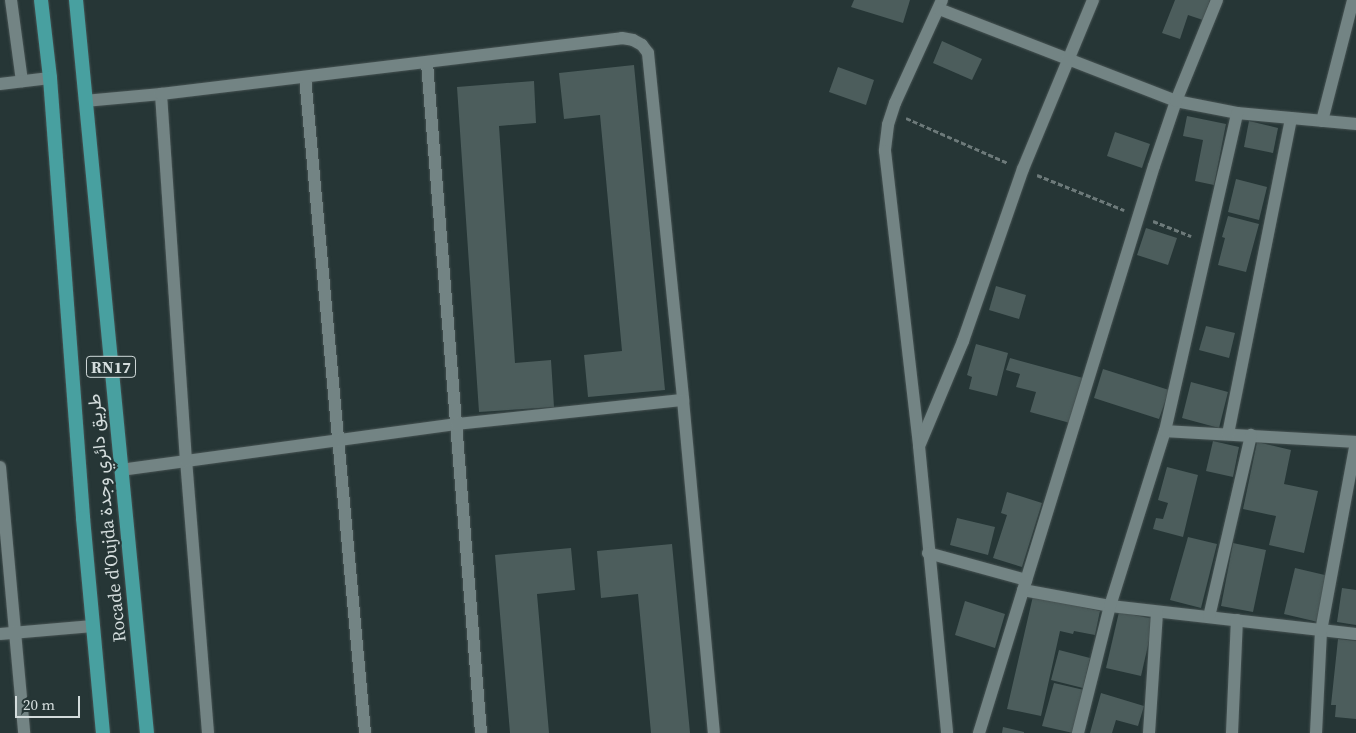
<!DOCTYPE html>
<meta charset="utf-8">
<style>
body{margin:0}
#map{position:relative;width:1356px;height:733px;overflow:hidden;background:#263636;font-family:"Source Serif 4",Vazirmatn,serif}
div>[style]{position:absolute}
.building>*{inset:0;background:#4c5d5c}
.path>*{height:3px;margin-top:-1.5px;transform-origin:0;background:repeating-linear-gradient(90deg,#6d7a7a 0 5px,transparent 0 7.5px)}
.roads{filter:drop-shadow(0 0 1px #465252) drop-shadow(0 0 1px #465252)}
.minor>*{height:12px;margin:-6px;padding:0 6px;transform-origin:6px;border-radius:6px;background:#738484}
.trunk>*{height:14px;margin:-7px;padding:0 7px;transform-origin:7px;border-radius:7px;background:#48a0a0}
span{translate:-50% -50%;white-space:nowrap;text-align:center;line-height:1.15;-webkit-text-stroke:4px #263636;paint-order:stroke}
.shield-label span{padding:1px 4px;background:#263636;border:1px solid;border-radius:4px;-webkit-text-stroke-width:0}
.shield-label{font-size:16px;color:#d3dcdc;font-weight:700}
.street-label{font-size:18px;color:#d3dcdc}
.scale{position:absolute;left:15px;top:696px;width:65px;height:22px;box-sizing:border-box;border:2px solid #d3dcdc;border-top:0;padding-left:6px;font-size:15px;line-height:18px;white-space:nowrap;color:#d3dcdc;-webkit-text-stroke:4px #263636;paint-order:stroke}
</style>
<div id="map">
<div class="building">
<i style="clip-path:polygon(854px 0,910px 0,903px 23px,851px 7px)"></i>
<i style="clip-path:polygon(1175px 0,1210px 0,1203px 20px,1188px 15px,1180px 39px,1162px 33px)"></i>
<i style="clip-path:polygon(942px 41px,982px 59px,972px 80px,933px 63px)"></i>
<i style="clip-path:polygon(634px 65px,665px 390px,588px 397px,584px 355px,622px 351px,600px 115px,564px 119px,559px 73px)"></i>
<i style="clip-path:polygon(838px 67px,874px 80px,866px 105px,829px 92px)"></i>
<i style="clip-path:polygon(534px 81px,536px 123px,499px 126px,515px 363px,551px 360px,554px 407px,479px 412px,457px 87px)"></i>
<i style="clip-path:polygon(1187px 116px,1226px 124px,1214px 185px,1195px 181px,1203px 140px,1183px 136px)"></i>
<i style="clip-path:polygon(1249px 121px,1278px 128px,1273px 153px,1244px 147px)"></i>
<i style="clip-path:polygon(1115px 132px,1150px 144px,1142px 168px,1107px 156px)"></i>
<i style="clip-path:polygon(1236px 179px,1267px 187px,1259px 220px,1228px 212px)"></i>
<i style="clip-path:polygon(1228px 216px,1259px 224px,1246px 272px,1218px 265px,1225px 238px,1222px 237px)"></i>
<i style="clip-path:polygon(1146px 228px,1177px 238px,1168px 265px,1137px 255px)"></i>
<i style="clip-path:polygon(996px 286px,1026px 295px,1019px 319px,989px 310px)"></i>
<i style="clip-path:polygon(1206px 326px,1235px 333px,1229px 358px,1199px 350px)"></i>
<i style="clip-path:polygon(976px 344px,1008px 353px,997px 396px,969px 389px,972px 377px,967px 375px)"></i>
<i style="clip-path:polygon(1010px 358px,1083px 378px,1070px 423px,1030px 412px,1036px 392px,1016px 387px,1020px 374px,1006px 370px)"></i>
<i style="clip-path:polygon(1103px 369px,1169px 390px,1159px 419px,1094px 398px)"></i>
<i style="clip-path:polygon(1191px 382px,1228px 392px,1219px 428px,1182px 418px)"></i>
<i style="clip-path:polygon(1213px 441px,1239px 447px,1233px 477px,1206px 471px)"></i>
<i style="clip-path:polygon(1257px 442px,1291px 450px,1284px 484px,1318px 491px,1304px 553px,1269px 545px,1276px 516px,1243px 509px)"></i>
<i style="clip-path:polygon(1167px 467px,1198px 475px,1183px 537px,1153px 529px,1156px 518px,1163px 519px,1168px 503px,1158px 500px)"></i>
<i style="clip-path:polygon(1007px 492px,1042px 503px,1022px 567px,993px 558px,1007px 515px,1001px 513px)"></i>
<i style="clip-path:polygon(957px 518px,995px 527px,988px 555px,950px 545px)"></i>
<i style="clip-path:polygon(1188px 537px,1217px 544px,1201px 608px,1170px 600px)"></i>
<i style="clip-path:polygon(1233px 543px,1266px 550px,1253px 612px,1221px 606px)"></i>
<i style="clip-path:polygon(672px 544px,690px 733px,651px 733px,638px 594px,601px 598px,597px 551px)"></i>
<i style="clip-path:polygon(571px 548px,575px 590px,537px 594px,549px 733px,510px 733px,495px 555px)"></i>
<i style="clip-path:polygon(1295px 568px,1329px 576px,1318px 622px,1284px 614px)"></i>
<i style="clip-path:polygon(1342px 588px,1356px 590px,1356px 625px,1337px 622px)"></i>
<i style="clip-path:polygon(1033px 596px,1100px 611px,1095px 635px,1074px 631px,1073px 634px,1060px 631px,1041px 716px,1007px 709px)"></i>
<i style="clip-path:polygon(965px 601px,1005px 614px,995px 648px,955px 635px)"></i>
<i style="clip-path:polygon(1119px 612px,1154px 619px,1141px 676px,1106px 668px)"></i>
<i style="clip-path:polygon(1338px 639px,1356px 641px,1356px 719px,1335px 717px,1336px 705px,1331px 705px)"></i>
<i style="clip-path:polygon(1059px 650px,1090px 658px,1083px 688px,1051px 680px)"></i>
<i style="clip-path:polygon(1054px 683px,1084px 690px,1073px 733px,1042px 726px)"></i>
<i style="clip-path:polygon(1101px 693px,1144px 706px,1138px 726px,1116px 720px,1112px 733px,1090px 733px)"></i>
<i style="clip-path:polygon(1003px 727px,1024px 732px,1024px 733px,1002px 733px)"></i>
</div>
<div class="path">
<i style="left:906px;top:118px;width:111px;rotate:23.8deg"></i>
<i style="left:1037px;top:175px;width:94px;rotate:21.9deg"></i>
<i style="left:1153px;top:221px;width:41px;rotate:21.5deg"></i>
</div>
<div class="roads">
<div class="minor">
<i style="left:11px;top:0;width:82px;rotate:82.3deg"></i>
<i style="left:942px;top:0;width:113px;rotate:114.5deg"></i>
<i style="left:895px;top:103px;width:23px;rotate:108deg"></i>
<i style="left:888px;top:125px;width:26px;rotate:97deg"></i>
<i style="left:885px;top:151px;width:297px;rotate:83.4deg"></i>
<i style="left:919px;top:446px;width:288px;rotate:84.4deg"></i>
<i style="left:939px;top:9px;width:254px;rotate:21.2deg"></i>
<i style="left:1176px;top:101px;width:62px;rotate:11.1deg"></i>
<i style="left:1237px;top:113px;width:120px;rotate:5.3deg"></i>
<i style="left:427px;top:63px;width:672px;rotate:85.39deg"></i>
<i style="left:305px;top:77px;width:659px;rotate:84.77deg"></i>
<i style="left:0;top:84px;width:50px;rotate:-6.8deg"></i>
<i style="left:85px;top:101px;width:76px;rotate:-5.3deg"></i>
<i style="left:1322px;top:121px;width:125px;rotate:-75.6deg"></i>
<i style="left:1165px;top:431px;width:191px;rotate:3.3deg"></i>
<i style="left:1228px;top:434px;width:322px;rotate:-78.7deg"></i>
<i style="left:920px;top:444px;width:112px;rotate:-67.3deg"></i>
<i style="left:963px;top:341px;width:182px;rotate:-70.8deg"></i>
<i style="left:1023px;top:169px;width:183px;rotate:-67.5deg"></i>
<i style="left:0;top:467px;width:267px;rotate:84.8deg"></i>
<i style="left:121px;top:470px;width:339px;rotate:-7.8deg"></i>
<i style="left:457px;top:424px;width:227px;rotate:-6.1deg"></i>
<i style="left:928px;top:553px;width:102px;rotate:15.4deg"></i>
<i style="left:1023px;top:590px;width:88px;rotate:10.4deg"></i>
<i style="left:1110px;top:606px;width:248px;rotate:6.5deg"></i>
<i style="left:1209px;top:617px;width:187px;rotate:-77deg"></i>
<i style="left:0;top:634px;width:93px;rotate:-4.9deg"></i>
<i style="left:208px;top:733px;width:273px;rotate:-94.6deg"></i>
<i style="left:186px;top:461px;width:368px;rotate:-93.9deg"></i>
<i style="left:161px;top:94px;width:464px;rotate:-6.9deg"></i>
<i style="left:622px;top:38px;width:11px;rotate:10deg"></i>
<i style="left:633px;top:40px;width:10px;rotate:29deg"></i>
<i style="left:642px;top:45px;width:10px;rotate:53deg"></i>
<i style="left:648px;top:53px;width:349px;rotate:84.2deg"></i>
<i style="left:683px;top:400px;width:334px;rotate:84.7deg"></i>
<i style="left:979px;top:733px;width:593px;rotate:-72.85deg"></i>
<i style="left:1154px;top:166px;width:69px;rotate:-71.3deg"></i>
<i style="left:1176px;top:101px;width:109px;rotate:-67.9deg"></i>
<i style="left:1078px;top:733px;width:131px;rotate:-75.9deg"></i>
<i style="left:1110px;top:606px;width:183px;rotate:-72.6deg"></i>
<i style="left:1165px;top:431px;width:326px;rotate:-77.2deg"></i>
<i style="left:1149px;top:733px;width:121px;rotate:-86.2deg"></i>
<i style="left:1232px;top:733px;width:113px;rotate:-87.5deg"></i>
<i style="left:1316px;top:733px;width:102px;rotate:-87.2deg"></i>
<i style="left:1321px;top:631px;width:192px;rotate:-79.5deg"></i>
</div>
<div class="trunk">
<i style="left:41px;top:0;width:79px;rotate:83.4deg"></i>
<i style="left:50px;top:78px;width:441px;rotate:85.7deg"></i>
<i style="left:83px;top:518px;width:216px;rotate:84.7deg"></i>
<i style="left:76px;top:0;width:736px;rotate:84.47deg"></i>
</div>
</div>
<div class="shield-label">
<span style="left:111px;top:367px">RN17</span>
</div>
<div class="street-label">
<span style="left:107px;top:518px;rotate:-96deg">Rocade d'Oujda طريق دائري وجدة</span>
</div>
<div class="scale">20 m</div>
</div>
